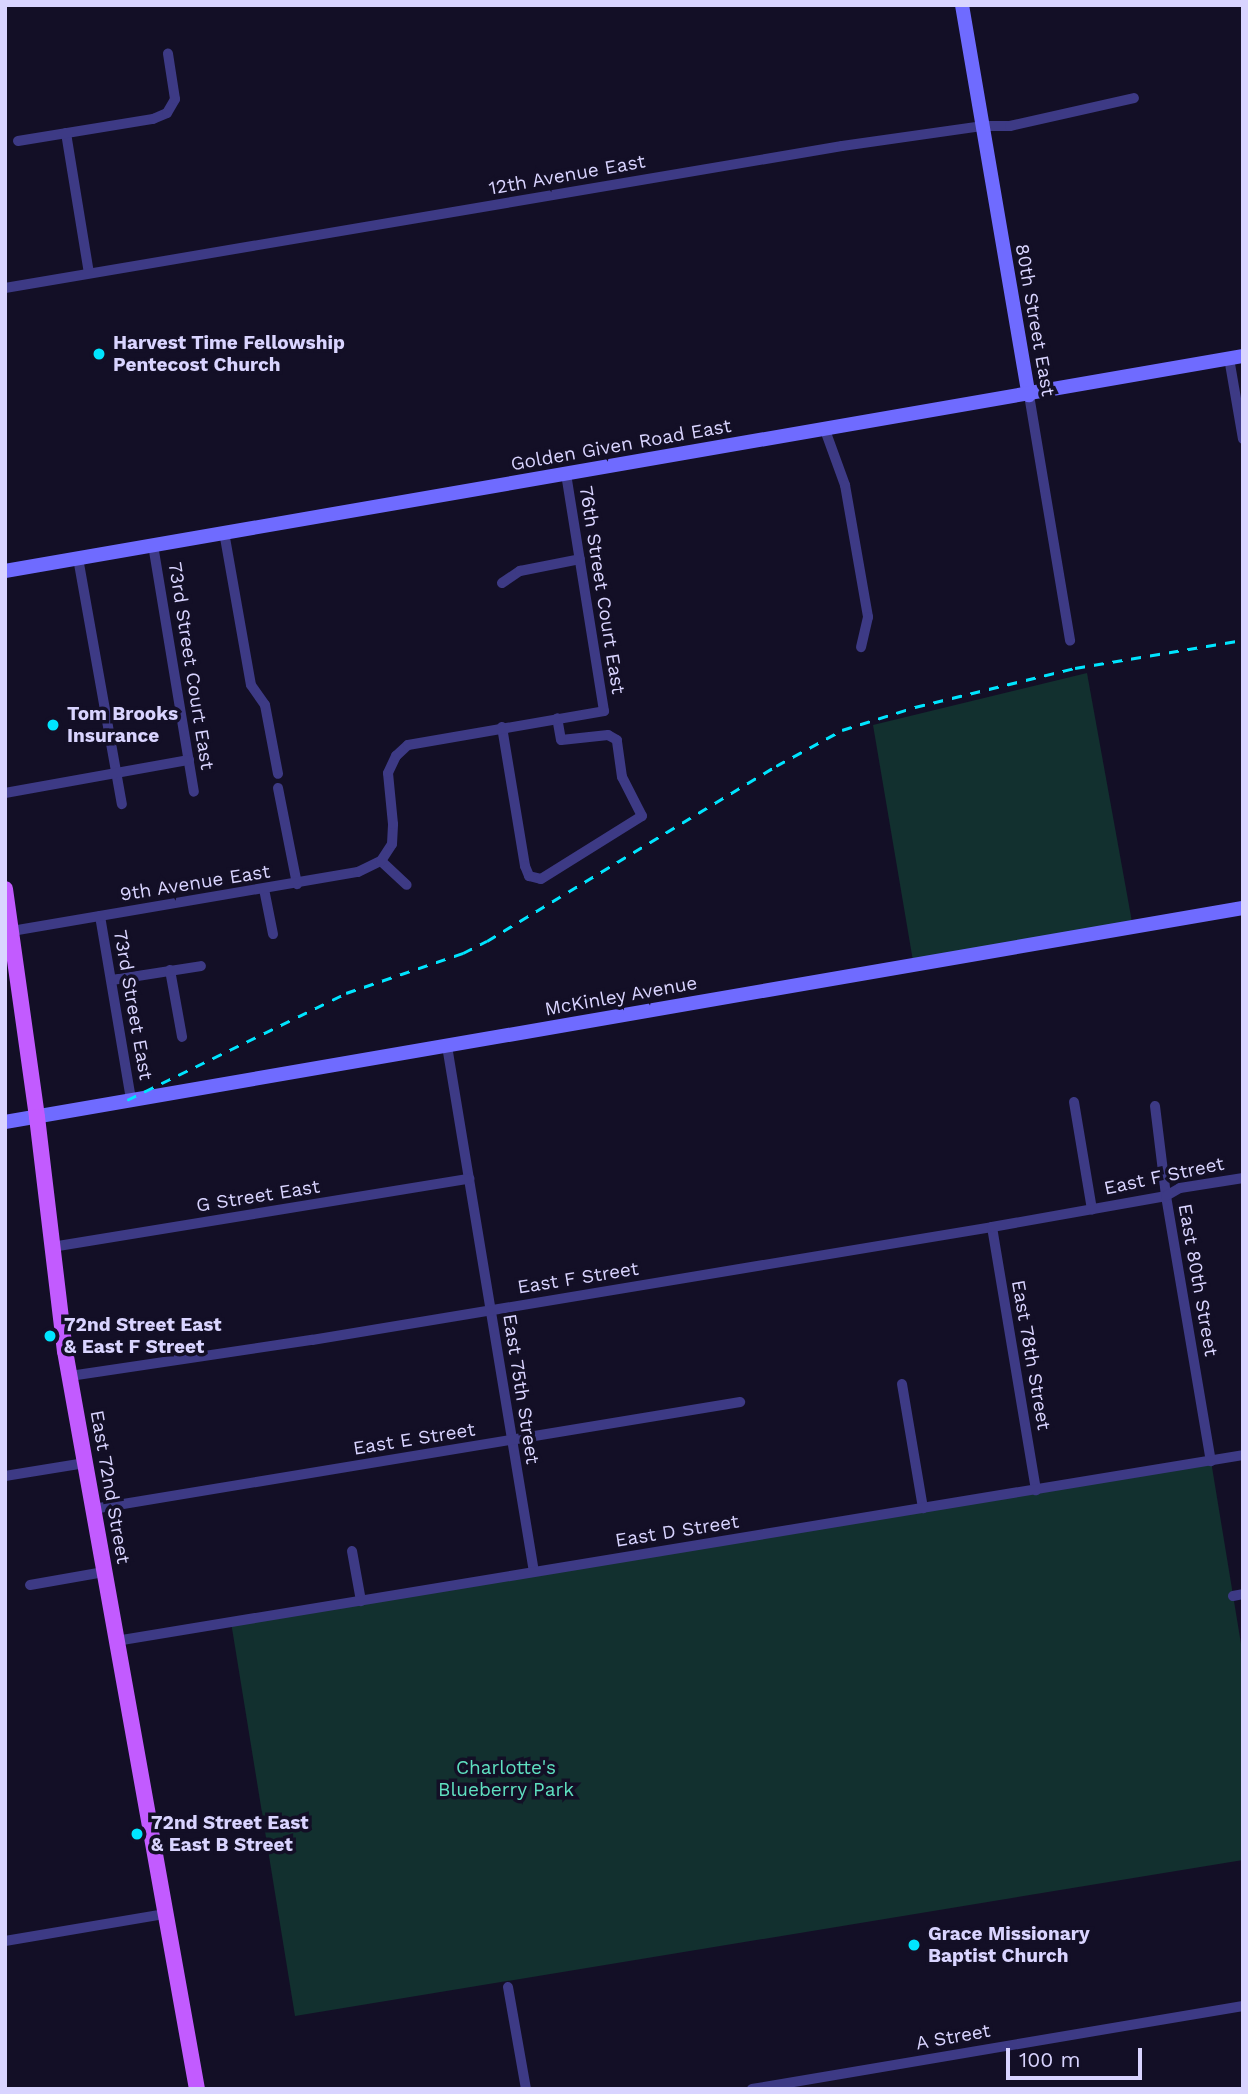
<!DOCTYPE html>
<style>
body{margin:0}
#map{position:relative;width:1248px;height:2094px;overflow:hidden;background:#130f26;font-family:"Work Sans",sans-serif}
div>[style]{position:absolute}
.green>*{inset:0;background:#12302f}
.street>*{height:10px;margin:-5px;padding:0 5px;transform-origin:5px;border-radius:5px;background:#3d3a85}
.secondary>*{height:14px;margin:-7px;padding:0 7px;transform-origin:7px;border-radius:7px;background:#6f6bff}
.primary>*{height:16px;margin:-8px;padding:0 8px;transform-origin:8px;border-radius:8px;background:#c25bff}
.rail>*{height:2.5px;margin-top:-1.25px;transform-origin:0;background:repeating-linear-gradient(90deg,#00e5ff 0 10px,transparent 0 19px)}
.dots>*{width:19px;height:19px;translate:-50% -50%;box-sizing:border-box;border:4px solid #130f26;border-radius:50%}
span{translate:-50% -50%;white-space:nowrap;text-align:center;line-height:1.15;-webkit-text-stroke:7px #130f26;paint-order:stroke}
.street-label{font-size:19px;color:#d9d4ff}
.poi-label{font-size:19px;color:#d9d4ff;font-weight:700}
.left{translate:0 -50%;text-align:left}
.park-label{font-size:19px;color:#5fe0c0}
.frame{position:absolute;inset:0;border:7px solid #d9d4ff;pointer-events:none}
.scale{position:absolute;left:1006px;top:2048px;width:136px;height:32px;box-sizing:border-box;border:4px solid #d9d4ff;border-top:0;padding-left:9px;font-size:21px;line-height:24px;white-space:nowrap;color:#d9d4ff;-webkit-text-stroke:5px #130f26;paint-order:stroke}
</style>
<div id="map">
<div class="green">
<i style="clip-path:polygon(1087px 673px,1132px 922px,913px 961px,873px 725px)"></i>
<i style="clip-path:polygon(1211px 1461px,1243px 1656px,1243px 1860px,295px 2016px,231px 1622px)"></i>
</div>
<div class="street">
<i style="left:66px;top:133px;width:142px;rotate:80.7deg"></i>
<i style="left:18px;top:141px;width:137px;rotate:-9.3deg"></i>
<i style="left:153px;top:119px;width:15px;rotate:-23deg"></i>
<i style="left:167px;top:113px;width:16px;rotate:-60deg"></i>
<i style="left:175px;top:99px;width:46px;rotate:-98.8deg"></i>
<i style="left:5px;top:288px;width:849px;rotate:-9.63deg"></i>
<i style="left:842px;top:146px;width:141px;rotate:-8.1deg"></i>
<i style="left:982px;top:126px;width:28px"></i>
<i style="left:1010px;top:126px;width:127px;rotate:-12.7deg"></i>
<i style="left:1229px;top:358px;width:82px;rotate:80.2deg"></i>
<i style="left:1029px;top:395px;width:249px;rotate:80.5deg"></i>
<i style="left:825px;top:430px;width:59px;rotate:70deg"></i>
<i style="left:845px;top:485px;width:134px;rotate:80.1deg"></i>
<i style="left:868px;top:617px;width:31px;rotate:103deg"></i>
<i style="left:224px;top:532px;width:155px;rotate:80deg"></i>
<i style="left:251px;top:685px;width:24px;rotate:55deg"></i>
<i style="left:265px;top:705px;width:70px;rotate:79.3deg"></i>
<i style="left:153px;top:545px;width:250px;rotate:80.6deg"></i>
<i style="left:78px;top:558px;width:250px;rotate:79.9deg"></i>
<i style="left:502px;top:583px;width:22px;rotate:-34deg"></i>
<i style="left:520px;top:571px;width:61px;rotate:-11.3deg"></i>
<i style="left:502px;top:727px;width:141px;rotate:80.6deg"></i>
<i style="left:525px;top:866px;width:11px;rotate:68deg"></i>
<i style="left:529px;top:876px;width:12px;rotate:14deg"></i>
<i style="left:541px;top:879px;width:119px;rotate:-32deg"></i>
<i style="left:642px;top:816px;width:44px;rotate:-117.1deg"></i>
<i style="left:622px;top:777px;width:37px;rotate:-98deg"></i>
<i style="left:617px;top:740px;width:10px;rotate:-151deg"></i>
<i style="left:608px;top:735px;width:47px;rotate:173.9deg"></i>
<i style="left:561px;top:740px;width:22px;rotate:-100deg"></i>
<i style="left:278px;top:788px;width:98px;rotate:78.8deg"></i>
<i style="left:5px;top:793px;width:187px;rotate:-10.2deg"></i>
<i style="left:381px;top:861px;width:35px;rotate:43deg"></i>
<i style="left:264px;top:889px;width:46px;rotate:78.7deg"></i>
<i style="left:100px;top:916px;width:187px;rotate:80.4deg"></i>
<i style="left:6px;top:932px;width:357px;rotate:-9.7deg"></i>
<i style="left:358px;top:872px;width:25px;rotate:-26deg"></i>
<i style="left:381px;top:861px;width:20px;rotate:-57deg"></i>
<i style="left:392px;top:844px;width:20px;rotate:-87deg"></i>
<i style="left:393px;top:824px;width:51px;rotate:-95.6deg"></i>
<i style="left:388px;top:773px;width:19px;rotate:-65deg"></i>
<i style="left:396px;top:756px;width:16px;rotate:-43deg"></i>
<i style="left:408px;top:745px;width:199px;rotate:-9.8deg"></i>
<i style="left:604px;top:711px;width:239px;rotate:-99.1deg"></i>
<i style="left:170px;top:970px;width:68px;rotate:79.8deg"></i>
<i style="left:112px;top:980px;width:90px;rotate:-8.9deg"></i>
<i style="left:447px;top:1046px;width:533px;rotate:80.61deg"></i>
<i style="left:1074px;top:1102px;width:109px;rotate:80.5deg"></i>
<i style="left:1155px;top:1106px;width:91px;rotate:83deg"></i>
<i style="left:1166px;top:1196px;width:269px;rotate:80.4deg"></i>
<i style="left:992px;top:1227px;width:267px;rotate:80.5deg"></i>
<i style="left:52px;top:1247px;width:423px;rotate:-9.3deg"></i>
<i style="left:70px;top:1376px;width:245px;rotate:-8.5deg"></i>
<i style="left:312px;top:1340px;width:689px;rotate:-9.43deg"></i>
<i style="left:992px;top:1227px;width:177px;rotate:-10.1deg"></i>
<i style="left:1166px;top:1196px;width:16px;rotate:-30deg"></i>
<i style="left:1180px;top:1188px;width:64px;rotate:-9deg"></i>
<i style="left:902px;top:1384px;width:126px;rotate:80.4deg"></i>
<i style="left:5px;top:1476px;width:81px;rotate:-9.2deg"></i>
<i style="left:93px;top:1509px;width:656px;rotate:-9.39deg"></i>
<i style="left:352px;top:1551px;width:51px;rotate:79.8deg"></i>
<i style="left:30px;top:1585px;width:75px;rotate:-10deg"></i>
<i style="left:1233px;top:1596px;width:10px;rotate:-11deg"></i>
<i style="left:116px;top:1641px;width:1142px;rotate:-9.37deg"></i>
<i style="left:5px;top:1941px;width:161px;rotate:-9.6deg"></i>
<i style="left:508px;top:1987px;width:104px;rotate:80deg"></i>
<i style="left:752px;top:2089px;width:498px;rotate:-9.6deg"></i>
</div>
<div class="secondary">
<i style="left:962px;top:5px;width:396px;rotate:80.3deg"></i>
<i style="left:5px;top:571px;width:1257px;rotate:-9.85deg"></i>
<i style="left:5px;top:1122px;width:1256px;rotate:-9.81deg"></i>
</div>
<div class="primary">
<i style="left:5px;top:889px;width:230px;rotate:82deg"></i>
<i style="left:37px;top:1117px;width:236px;rotate:83.2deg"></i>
<i style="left:65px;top:1351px;width:750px;rotate:79.86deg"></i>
</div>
<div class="rail">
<i style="left:127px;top:1100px;width:244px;rotate:-26deg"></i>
<i style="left:346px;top:993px;width:124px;rotate:-18.9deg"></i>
<i style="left:463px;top:953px;width:27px;rotate:-27deg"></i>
<i style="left:487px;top:941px;width:338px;rotate:-31.2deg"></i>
<i style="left:776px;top:766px;width:75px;rotate:-28.6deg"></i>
<i style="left:842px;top:730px;width:77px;rotate:-17.5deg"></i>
<i style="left:915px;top:707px;width:165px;rotate:-13.7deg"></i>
<i style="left:1075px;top:668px;width:170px;rotate:-9.5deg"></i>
<i style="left:5px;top:1161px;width:1px"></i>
</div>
<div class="dots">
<i style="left:99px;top:354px;background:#00e5ff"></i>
<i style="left:53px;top:725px;background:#00e5ff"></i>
<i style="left:50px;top:1336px;background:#00e5ff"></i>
<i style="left:137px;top:1834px;background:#00e5ff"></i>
<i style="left:914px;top:1945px;background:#00e5ff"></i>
</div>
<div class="street-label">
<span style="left:567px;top:175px;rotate:-10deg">12th Avenue East</span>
<span style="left:1035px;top:320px;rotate:80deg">80th Street East</span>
<span style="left:621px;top:445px;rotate:-10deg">Golden Given Road East</span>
<span style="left:602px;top:590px;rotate:81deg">76th Street Court East</span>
<span style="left:191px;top:666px;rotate:81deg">73rd Street Court East</span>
<span style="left:195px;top:883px;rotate:-9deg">9th Avenue East</span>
<span style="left:621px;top:996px;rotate:-10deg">McKinley Avenue</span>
<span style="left:133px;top:1005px;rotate:80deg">73rd Street East</span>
<span style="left:1164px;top:1176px;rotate:-12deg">East F Street</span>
<span style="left:258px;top:1196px;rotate:-9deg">G Street East</span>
<span style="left:578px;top:1278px;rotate:-9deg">East F Street</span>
<span style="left:1198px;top:1280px;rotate:80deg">East 80th Street</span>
<span style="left:1031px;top:1355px;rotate:80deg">East 78th Street</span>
<span style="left:521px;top:1389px;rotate:81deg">East 75th Street</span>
<span style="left:414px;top:1439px;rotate:-9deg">East E Street</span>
<span style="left:110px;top:1487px;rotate:80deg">East 72nd Street</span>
<span style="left:677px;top:1531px;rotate:-9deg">East D Street</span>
<span style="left:953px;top:2037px;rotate:-10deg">A Street</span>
</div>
<div class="poi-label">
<span class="left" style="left:113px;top:354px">Harvest Time Fellowship<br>Pentecost Church</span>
<span class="left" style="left:67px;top:725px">Tom Brooks<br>Insurance</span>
<span class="left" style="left:64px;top:1336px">72nd Street East<br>&amp; East F Street</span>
<span class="left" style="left:151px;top:1834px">72nd Street East<br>&amp; East B Street</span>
<span class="left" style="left:928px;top:1945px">Grace Missionary<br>Baptist Church</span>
</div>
<div class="park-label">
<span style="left:506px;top:1779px">Charlotte's<br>Blueberry Park</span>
</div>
<div class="frame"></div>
<div class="scale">100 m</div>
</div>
